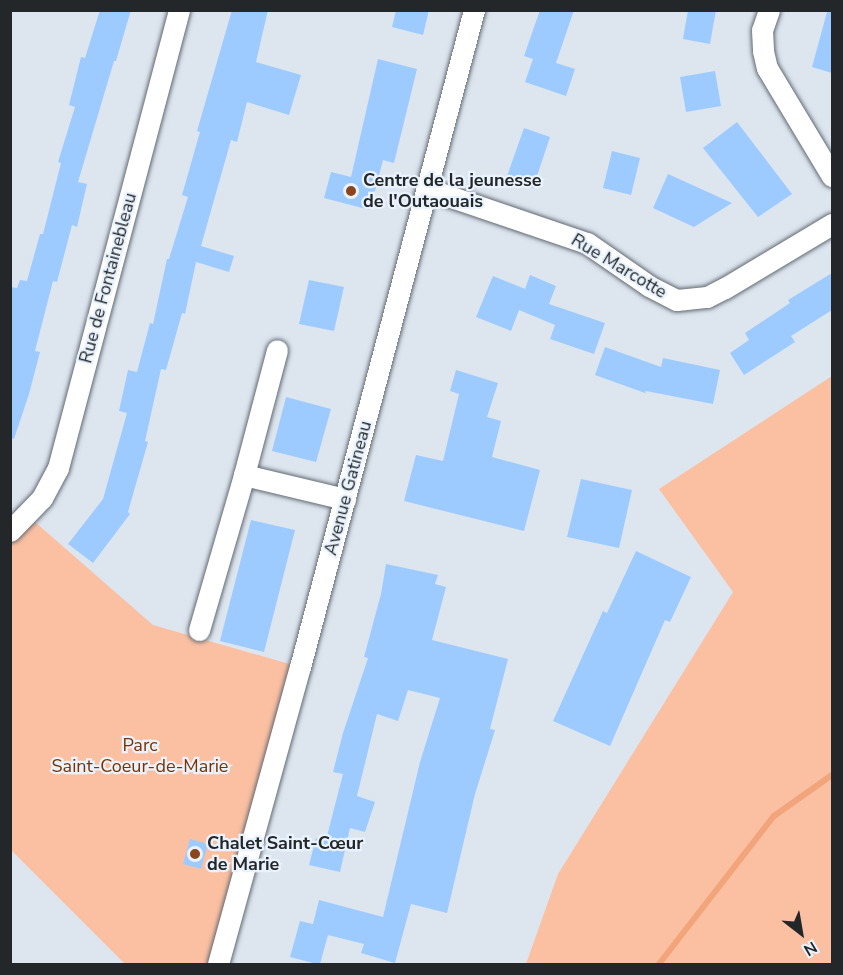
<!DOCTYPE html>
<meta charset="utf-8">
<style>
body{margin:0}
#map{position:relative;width:843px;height:975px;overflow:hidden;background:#dde5ef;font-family:"Nunito Sans",sans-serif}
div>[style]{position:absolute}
.green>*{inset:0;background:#fbc0a2}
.stream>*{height:6px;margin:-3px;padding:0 3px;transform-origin:3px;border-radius:3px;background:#f2a47b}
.building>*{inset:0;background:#9ecbff}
.roads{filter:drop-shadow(0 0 2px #626a72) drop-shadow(0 0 2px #626a72)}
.minor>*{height:21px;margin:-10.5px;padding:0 10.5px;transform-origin:10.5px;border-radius:10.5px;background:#fff}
.dots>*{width:16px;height:16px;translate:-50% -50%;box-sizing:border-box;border:3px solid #eaf3fd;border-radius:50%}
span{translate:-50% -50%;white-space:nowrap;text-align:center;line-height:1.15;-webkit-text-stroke:4.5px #eaf3fd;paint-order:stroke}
.poi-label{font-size:18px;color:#23272a;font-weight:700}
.left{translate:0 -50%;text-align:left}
.street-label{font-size:18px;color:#23272a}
.park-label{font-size:18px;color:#783301}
.frame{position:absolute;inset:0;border:12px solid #23272a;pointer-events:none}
.north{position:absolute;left:771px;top:903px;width:60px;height:60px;-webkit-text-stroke:4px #eaf3fd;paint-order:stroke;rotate:149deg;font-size:16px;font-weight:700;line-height:24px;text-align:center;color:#23272a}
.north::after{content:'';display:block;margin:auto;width:21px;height:27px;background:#23272a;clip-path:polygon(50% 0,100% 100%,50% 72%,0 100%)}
</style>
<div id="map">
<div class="green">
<i style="clip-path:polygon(832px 376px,832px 964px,526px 964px,558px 874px,733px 592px,659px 489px)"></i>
<i style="clip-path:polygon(27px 515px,153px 625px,300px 667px,218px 964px,125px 964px,11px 850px,10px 531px)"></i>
</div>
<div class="stream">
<i style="left:659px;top:964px;width:187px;rotate:-52.2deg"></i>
<i style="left:774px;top:816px;width:71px;rotate:-35.3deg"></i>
</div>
<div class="building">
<i style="clip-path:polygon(100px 10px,131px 10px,116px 61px,114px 61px,78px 182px,87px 184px,77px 227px,72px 225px,57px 282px,53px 281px,35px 351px,40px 352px,29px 394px,14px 439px,10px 438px,10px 287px,17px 288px,20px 280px,27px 281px,40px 234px,43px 234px,61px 163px,58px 162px,75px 107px,69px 105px,81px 57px,85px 58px)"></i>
<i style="clip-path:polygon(232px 10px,268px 10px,256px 62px,301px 75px,289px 115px,247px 102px,237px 142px,231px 140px,201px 246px,234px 256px,229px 272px,196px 262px,185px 314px,182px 313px,166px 370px,161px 369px,145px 441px,148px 442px,128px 512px,130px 514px,93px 563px,68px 544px,103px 499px,127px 413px,119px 411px,128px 370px,137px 372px,150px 323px,153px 324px,167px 259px,169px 259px,188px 197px,182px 195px,200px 132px,197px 131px)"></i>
<i style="clip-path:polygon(396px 10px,429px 10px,423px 35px,392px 27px)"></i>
<i style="clip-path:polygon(540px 10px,574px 10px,556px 63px,575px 69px,566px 96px,525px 82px,533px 59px,524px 56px)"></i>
<i style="clip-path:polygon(688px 10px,716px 10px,710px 44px,683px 39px)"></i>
<i style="clip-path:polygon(827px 12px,832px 12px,832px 73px,812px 67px)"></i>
<i style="clip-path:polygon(378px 59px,417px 69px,394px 163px,383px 160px,370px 210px,324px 198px,331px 172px,351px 177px)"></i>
<i style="clip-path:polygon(715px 71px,721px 106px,686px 112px,680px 77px)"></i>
<i style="clip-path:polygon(737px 122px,792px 194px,758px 217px,703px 148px)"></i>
<i style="clip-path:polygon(524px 128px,550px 137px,533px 188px,506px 179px)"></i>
<i style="clip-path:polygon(612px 151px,640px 158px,631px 195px,603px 188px)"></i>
<i style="clip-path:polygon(668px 174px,732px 203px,694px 227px,653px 208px)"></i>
<i style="clip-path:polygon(832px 273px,832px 310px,791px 336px,795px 342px,744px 375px,730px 353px,749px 340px,745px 333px,790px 303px,788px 300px)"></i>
<i style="clip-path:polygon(530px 275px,556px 286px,549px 304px,605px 323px,594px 354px,550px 339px,555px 325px,519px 310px,511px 331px,476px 317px,493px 276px,525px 289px)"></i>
<i style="clip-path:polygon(309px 280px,344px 287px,334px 331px,299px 324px)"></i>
<i style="clip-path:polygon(605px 347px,661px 367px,663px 358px,720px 370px,713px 404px,646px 391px,645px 393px,595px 375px)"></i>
<i style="clip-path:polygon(456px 370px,498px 383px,487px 417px,501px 421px,492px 457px,540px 470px,524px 531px,404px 501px,416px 455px,443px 461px,459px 394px,450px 391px)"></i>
<i style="clip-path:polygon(286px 397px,331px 409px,316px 462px,272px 451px)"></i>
<i style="clip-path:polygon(581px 479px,632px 490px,619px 548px,567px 537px)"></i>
<i style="clip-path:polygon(251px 520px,295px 530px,264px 652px,220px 641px)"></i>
<i style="clip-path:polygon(636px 551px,691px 577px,670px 622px,665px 620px,610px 746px,553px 721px,603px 611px,607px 613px)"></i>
<i style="clip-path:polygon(386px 564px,438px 575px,435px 584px,446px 587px,432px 640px,508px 659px,490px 729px,495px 730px,475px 794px,447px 913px,411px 904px,395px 963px,361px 953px,364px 944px,328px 935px,320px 964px,317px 964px,290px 957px,300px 921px,313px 924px,319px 900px,383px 917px,420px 762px,440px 698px,408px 690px,398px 721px,377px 714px,357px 796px,375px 802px,365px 832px,350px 828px,340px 872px,309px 865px,316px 838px,326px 840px,343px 774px,333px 772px,343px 733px,368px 658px,364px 657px,381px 594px)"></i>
<i style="clip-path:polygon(190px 839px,208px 844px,201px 869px,183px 864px)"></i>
</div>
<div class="roads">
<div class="minor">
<i style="left:769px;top:10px;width:21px;rotate:109deg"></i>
<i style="left:762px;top:30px;width:21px;rotate:87deg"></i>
<i style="left:763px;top:51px;width:17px;rotate:77deg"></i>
<i style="left:767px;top:68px;width:126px;rotate:59deg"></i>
<i style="left:428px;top:189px;width:168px;rotate:18.8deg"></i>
<i style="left:587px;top:243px;width:75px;rotate:34.7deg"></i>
<i style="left:649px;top:286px;width:31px;rotate:27deg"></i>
<i style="left:677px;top:300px;width:30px;rotate:-6deg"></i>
<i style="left:707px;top:297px;width:20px;rotate:-27deg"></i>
<i style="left:725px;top:288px;width:125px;rotate:-30.9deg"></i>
<i style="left:244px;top:475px;width:129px;rotate:-75.2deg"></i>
<i style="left:10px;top:531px;width:46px;rotate:-45.9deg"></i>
<i style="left:42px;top:498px;width:34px;rotate:-62deg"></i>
<i style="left:58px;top:468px;width:474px;rotate:-75.2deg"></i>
<i style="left:199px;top:630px;width:161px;rotate:-73.8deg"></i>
<i style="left:244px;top:475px;width:104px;rotate:13.4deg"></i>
<i style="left:218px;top:964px;width:308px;rotate:-74.6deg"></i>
<i style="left:300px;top:667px;width:680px;rotate:-75.17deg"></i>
</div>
</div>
<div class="dots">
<i style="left:351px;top:191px;background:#8a451c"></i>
<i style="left:195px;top:854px;background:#8a451c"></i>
</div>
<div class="poi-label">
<span class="left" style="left:363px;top:191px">Centre de la jeunesse<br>de l'Outaouais</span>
<span class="left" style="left:207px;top:854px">Chalet Saint-Cœur<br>de Marie</span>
</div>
<div class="street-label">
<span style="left:619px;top:266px;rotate:31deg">Rue Marcotte</span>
<span style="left:108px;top:278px;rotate:-75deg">Rue de Fontainebleau</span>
<span style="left:348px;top:488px;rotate:-75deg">Avenue Gatineau</span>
</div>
<div class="park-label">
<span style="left:140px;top:756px">Parc<br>Saint-Coeur-de-Marie</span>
</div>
<div class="frame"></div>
<div class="north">N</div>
</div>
